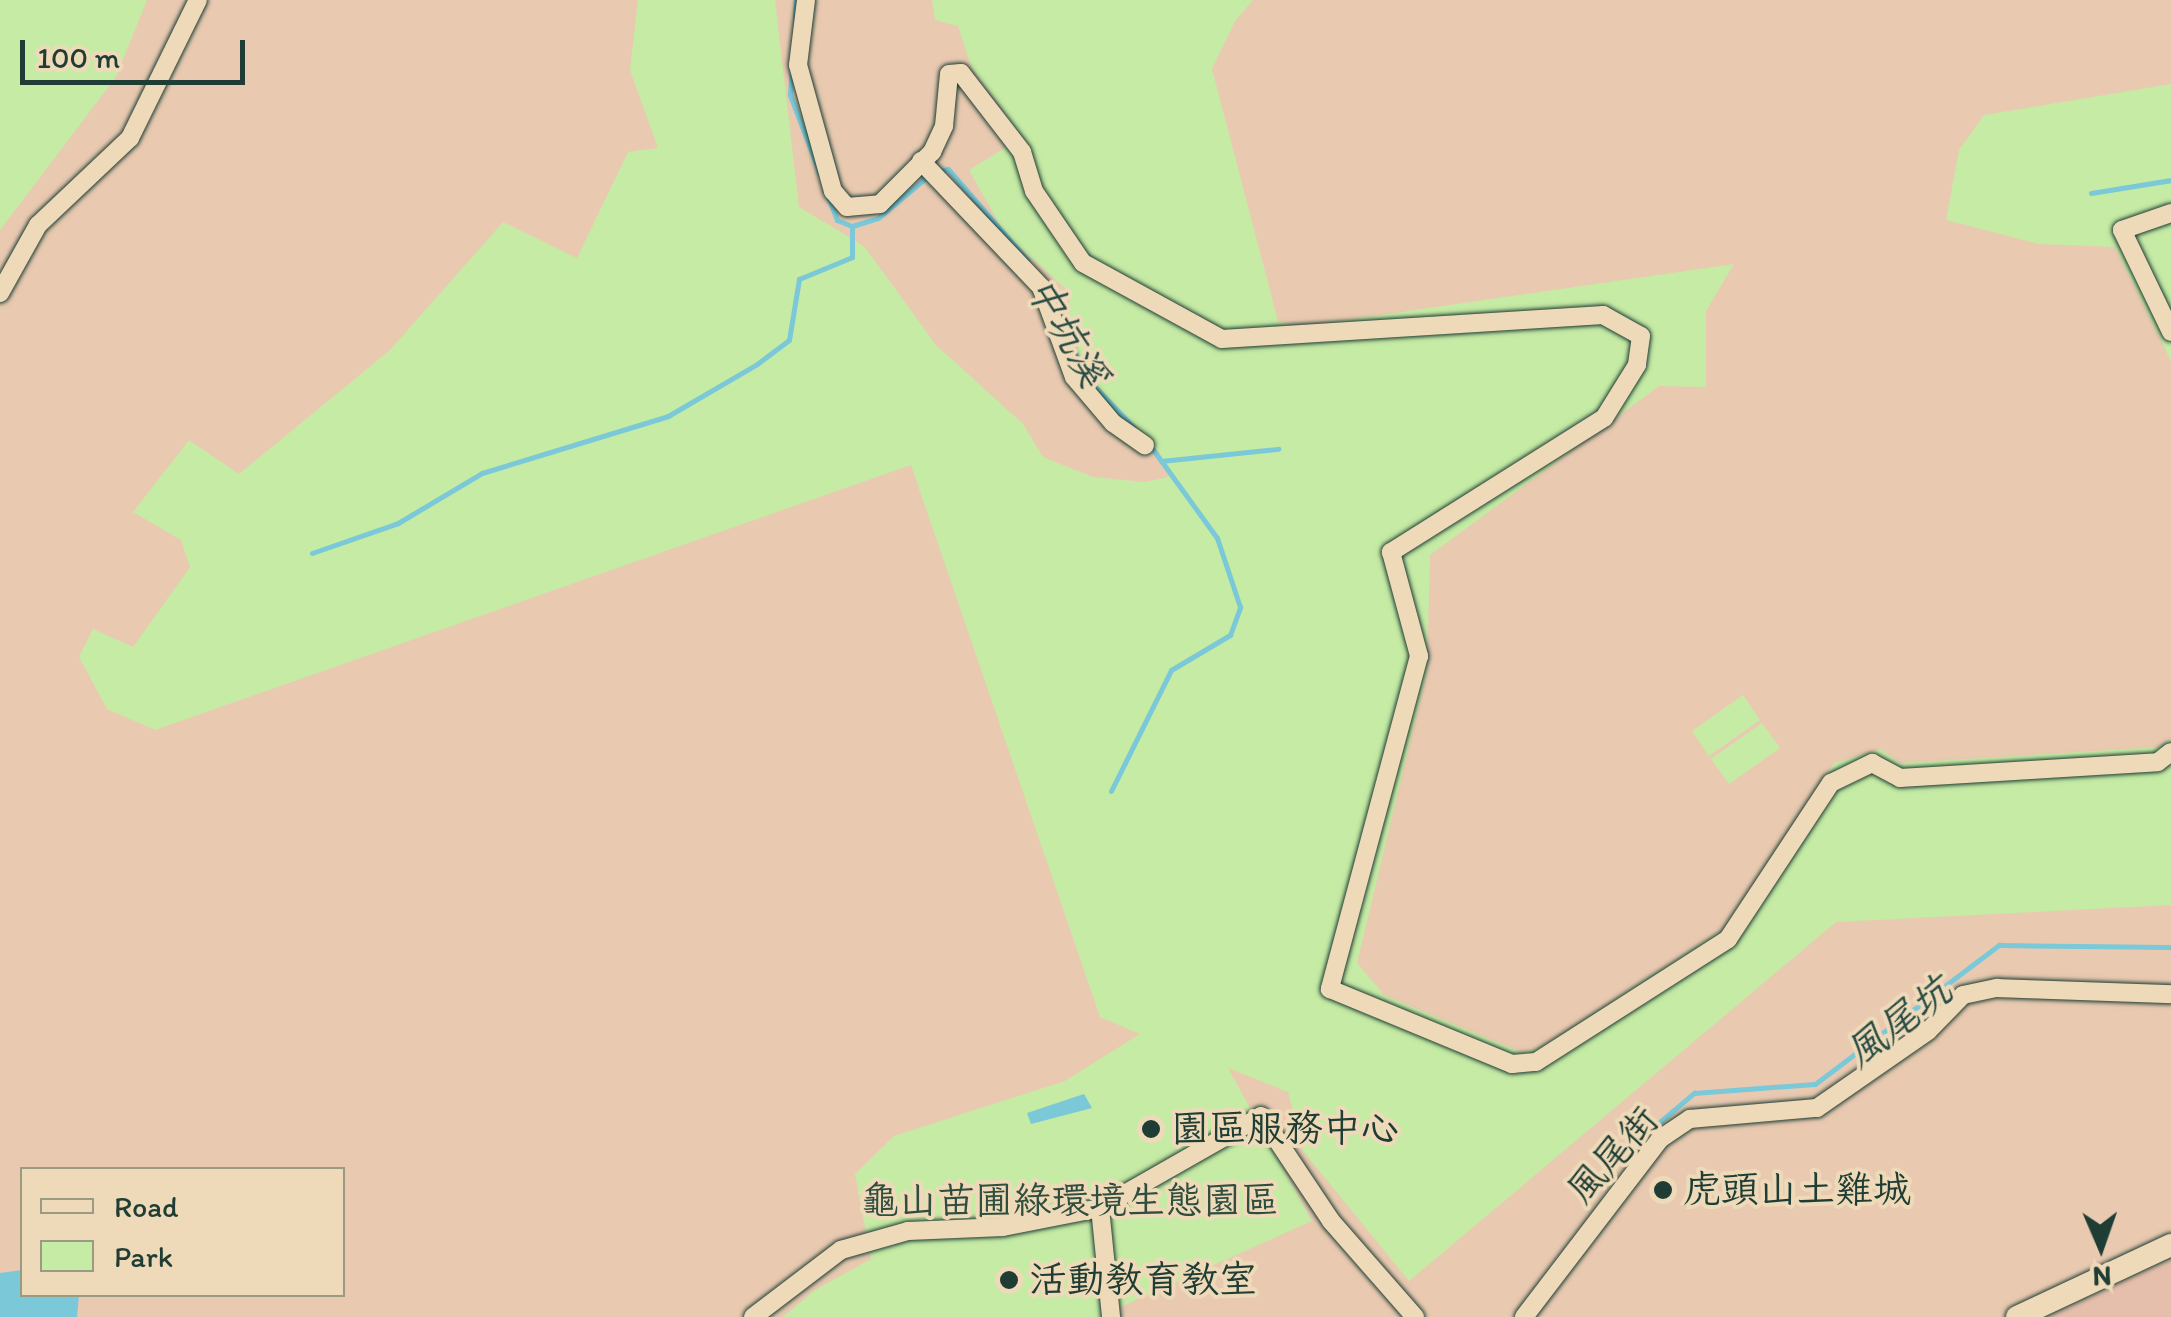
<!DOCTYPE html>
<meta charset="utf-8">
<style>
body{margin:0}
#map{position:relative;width:2171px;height:1317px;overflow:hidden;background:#e9cab1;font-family:Itim,"LXGW WenKai TC",sans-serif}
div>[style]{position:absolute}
.built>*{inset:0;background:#e6beac}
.green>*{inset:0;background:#c5eba5}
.water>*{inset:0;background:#7ac8d8}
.stream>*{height:5px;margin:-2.5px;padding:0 2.5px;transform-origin:2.5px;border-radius:2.5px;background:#7ac8d8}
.roads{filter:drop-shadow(0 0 2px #1f3d34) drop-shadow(0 0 2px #1f3d34)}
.minor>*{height:18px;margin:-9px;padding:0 9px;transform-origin:9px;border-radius:9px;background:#eedab8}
.tertiary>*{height:22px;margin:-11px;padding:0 11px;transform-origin:11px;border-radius:11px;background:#eedab8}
.dots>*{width:28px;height:28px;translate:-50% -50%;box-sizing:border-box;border:5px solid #eedab8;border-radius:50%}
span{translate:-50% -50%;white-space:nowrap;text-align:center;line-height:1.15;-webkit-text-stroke:8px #eedab8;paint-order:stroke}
.poi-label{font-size:38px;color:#1f3d34}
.left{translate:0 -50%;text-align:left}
.street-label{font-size:38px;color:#1f3d34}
.park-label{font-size:38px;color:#304e3f}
.water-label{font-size:40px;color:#284b44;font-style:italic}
.legend{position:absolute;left:20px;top:1167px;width:325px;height:130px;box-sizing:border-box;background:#eedab8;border:2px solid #9b9b83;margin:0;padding:12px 18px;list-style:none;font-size:30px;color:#1f3d34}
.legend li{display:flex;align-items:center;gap:20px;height:50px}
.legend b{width:50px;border:2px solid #9b9b83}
.north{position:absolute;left:2051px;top:1197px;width:100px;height:100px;-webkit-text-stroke:8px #eedab8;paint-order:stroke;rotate:178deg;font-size:28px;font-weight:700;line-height:40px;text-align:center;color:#1f3d34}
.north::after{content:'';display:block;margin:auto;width:35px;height:45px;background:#1f3d34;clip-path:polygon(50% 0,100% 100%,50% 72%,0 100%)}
.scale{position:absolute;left:20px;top:40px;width:225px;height:45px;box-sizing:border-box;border:5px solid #1f3d34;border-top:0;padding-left:12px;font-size:30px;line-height:35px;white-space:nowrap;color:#1f3d34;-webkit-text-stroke:8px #eedab8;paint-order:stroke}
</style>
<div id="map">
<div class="built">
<i style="clip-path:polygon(2171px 1260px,2171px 1317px,2049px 1317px,2052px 1316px)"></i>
</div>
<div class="green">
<i style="clip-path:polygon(0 0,147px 0,116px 77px,0 230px)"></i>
<i style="clip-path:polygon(638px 0,775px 0,799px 207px,864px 246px,936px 345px,1023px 424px,1043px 457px,1093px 477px,1144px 482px,1169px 477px,1159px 452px,1098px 398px,1070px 351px,1069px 292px,1005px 234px,969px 170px,1005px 148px,1002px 108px,972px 69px,958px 26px,935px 20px,932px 0,1253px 0,1235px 21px,1212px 69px,1278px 321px,1297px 327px,1734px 264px,1706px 311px,1706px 387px,1659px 386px,1430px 555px,1427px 671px,1357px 963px,1384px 995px,1521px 1052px,1542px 1047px,1725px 928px,1834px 763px,1881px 749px,1900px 763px,2159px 747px,2171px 739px,2171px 905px,1836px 922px,1409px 1281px,1303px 1151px,1288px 1092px,1228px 1068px,1312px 1221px,1098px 1317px,783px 1317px,815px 1290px,871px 1259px,855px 1174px,894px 1136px,1065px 1081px,1140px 1034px,1100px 1017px,911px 465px,155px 730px,107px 709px,79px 657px,93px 629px,133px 647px,190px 567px,181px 540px,133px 512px,189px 440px,239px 474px,390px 350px,503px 222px,577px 258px,628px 152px,658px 148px,630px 70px)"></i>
<i style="clip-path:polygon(2171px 84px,2171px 361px,2115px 247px,2039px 244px,1946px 220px,1959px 150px,1984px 115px)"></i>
<i style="clip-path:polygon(1743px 695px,1760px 720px,1709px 756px,1692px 731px)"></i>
<i style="clip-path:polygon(1762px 723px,1780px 748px,1729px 784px,1711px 759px)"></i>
</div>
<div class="water">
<i style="clip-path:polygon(1084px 1094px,1092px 1108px,1031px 1124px,1027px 1113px)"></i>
<i style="clip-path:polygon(22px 1270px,22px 1294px,79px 1295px,77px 1317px,0 1317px,0 1273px)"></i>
</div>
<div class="stream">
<i style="left:795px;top:19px;width:19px;rotate:-87deg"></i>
<i style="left:792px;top:70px;width:25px;rotate:95deg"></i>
<i style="left:790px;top:95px;width:85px;rotate:69.2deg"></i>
<i style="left:939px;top:171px;width:9px;rotate:-13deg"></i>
<i style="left:948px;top:169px;width:121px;rotate:49deg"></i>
<i style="left:2091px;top:193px;width:81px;rotate:-9.2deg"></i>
<i style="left:827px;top:194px;width:28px;rotate:69deg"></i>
<i style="left:837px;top:220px;width:16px;rotate:22deg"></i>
<i style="left:852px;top:226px;width:27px;rotate:-17deg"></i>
<i style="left:878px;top:218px;width:67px;rotate:-40.1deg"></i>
<i style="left:1047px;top:283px;width:99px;rotate:68.1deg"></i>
<i style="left:1084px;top:375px;width:74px;rotate:46.6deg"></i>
<i style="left:1161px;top:461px;width:118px;rotate:-5.9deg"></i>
<i style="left:312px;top:553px;width:91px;rotate:-19.2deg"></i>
<i style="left:398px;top:523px;width:98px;rotate:-30.8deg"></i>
<i style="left:482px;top:473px;width:195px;rotate:-17deg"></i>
<i style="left:668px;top:416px;width:103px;rotate:-30.3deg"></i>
<i style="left:757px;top:364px;width:40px;rotate:-37deg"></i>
<i style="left:789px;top:340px;width:62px;rotate:-80.7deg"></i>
<i style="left:799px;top:279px;width:57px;rotate:-22.5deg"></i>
<i style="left:852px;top:257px;width:31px;rotate:-90deg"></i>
<i style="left:1111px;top:791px;width:135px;rotate:-63.6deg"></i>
<i style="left:1171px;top:670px;width:69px;rotate:-30.7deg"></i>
<i style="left:1230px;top:635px;width:30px;rotate:-70deg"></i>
<i style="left:1240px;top:607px;width:73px;rotate:-108.4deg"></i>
<i style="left:1217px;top:538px;width:116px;rotate:-125.9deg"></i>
<i style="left:1637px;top:1141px;width:75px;rotate:-40.1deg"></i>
<i style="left:1694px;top:1093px;width:121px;rotate:-4.3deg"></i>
<i style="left:1815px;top:1084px;width:231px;rotate:-37.1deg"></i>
<i style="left:1999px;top:945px;width:172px;rotate:0.7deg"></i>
</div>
<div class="roads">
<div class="minor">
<i style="left:806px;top:0;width:65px;rotate:97deg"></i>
<i style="left:798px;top:65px;width:131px;rotate:74.5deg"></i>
<i style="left:833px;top:191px;width:21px;rotate:49deg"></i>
<i style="left:847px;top:207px;width:33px;rotate:-5deg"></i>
<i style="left:880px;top:204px;width:74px;rotate:-45deg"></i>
<i style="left:932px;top:152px;width:29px;rotate:-65deg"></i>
<i style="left:944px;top:126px;width:52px;rotate:-84.5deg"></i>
<i style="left:949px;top:74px;width:12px;rotate:-5deg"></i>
<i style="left:961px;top:73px;width:100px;rotate:52.3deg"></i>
<i style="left:1022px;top:152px;width:41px;rotate:72.9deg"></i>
<i style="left:1034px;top:191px;width:87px;rotate:55.8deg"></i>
<i style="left:1083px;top:263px;width:158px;rotate:28.7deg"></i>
<i style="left:1222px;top:339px;width:382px;rotate:-3.6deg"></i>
<i style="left:1603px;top:315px;width:43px;rotate:28.9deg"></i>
<i style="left:1641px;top:336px;width:29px;rotate:98deg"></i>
<i style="left:1637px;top:365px;width:62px;rotate:121.9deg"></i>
<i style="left:1604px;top:418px;width:252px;rotate:147.8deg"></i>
<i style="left:1391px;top:552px;width:108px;rotate:74.9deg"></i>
<i style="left:1419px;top:656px;width:345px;rotate:105deg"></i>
<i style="left:1330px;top:989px;width:197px;rotate:22.4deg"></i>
<i style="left:1512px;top:1064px;width:24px;rotate:-5deg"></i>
<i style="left:1536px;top:1062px;width:228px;rotate:-32.6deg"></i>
<i style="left:1728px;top:939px;width:187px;rotate:-56.6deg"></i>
<i style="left:1831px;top:783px;width:46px;rotate:-26deg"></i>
<i style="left:1872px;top:763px;width:32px;rotate:28deg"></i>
<i style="left:1900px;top:778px;width:258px;rotate:-3.5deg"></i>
<i style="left:2158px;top:762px;width:16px;rotate:-38deg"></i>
<i style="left:921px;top:161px;width:174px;rotate:46.4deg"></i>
<i style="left:1041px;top:287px;width:96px;rotate:69.9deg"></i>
<i style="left:1074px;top:377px;width:60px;rotate:49.7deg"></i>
<i style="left:1113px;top:423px;width:39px;rotate:35deg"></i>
<i style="left:2171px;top:213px;width:52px;rotate:160.9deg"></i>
<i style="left:2122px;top:230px;width:113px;rotate:64.3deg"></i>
<i style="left:0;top:293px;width:78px;rotate:-60.8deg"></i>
<i style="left:38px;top:225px;width:127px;rotate:-43.4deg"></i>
<i style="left:130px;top:138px;width:154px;rotate:-63.8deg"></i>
<i style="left:1100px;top:1208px;width:110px;rotate:84.2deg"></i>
<i style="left:753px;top:1317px;width:111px;rotate:-37.3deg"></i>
<i style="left:841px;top:1250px;width:70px;rotate:-15.8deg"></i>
<i style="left:908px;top:1231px;width:95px;rotate:-2.4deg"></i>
<i style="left:1003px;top:1227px;width:99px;rotate:-11.1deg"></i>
<i style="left:1100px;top:1208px;width:185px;rotate:-29.7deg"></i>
<i style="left:1261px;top:1116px;width:126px;rotate:56.3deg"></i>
<i style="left:1331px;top:1221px;width:128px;rotate:48.8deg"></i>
<i style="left:1524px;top:1317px;width:224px;rotate:-52.6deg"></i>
<i style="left:1660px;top:1139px;width:36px;rotate:-34deg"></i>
<i style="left:1690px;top:1119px;width:127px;rotate:-5deg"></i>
<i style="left:1817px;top:1108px;width:135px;rotate:-34.7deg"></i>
<i style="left:1928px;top:1031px;width:50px;rotate:-45.8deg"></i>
<i style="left:1963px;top:995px;width:35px;rotate:-12deg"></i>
<i style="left:1997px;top:988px;width:174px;rotate:2deg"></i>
</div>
<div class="tertiary">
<i style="left:2017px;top:1317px;width:170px;rotate:-25.1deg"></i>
</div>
</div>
<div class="dots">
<i style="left:1151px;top:1129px;background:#1f3d34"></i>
<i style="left:1663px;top:1190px;background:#1f3d34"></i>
<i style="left:1009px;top:1280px;background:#1f3d34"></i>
</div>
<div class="poi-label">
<span class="left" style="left:1171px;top:1129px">園區服務中心</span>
<span class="left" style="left:1683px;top:1190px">虎頭山土雞城</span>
<span class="left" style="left:1029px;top:1280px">活動教育教室</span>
</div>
<div class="street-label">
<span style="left:1613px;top:1155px;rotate:-48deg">風尾街</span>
</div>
<div class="park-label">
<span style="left:1070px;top:1201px">龜山苗圃綠環境生態園區</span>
</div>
<div class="water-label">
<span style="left:1068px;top:331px;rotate:60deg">中坑溪</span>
<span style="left:1898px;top:1021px;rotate:-37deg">風尾坑</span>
</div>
<ul class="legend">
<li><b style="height:12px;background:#eedab8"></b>Road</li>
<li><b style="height:28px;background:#c5eba5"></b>Park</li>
</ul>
<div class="north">N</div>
<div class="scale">100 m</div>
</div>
